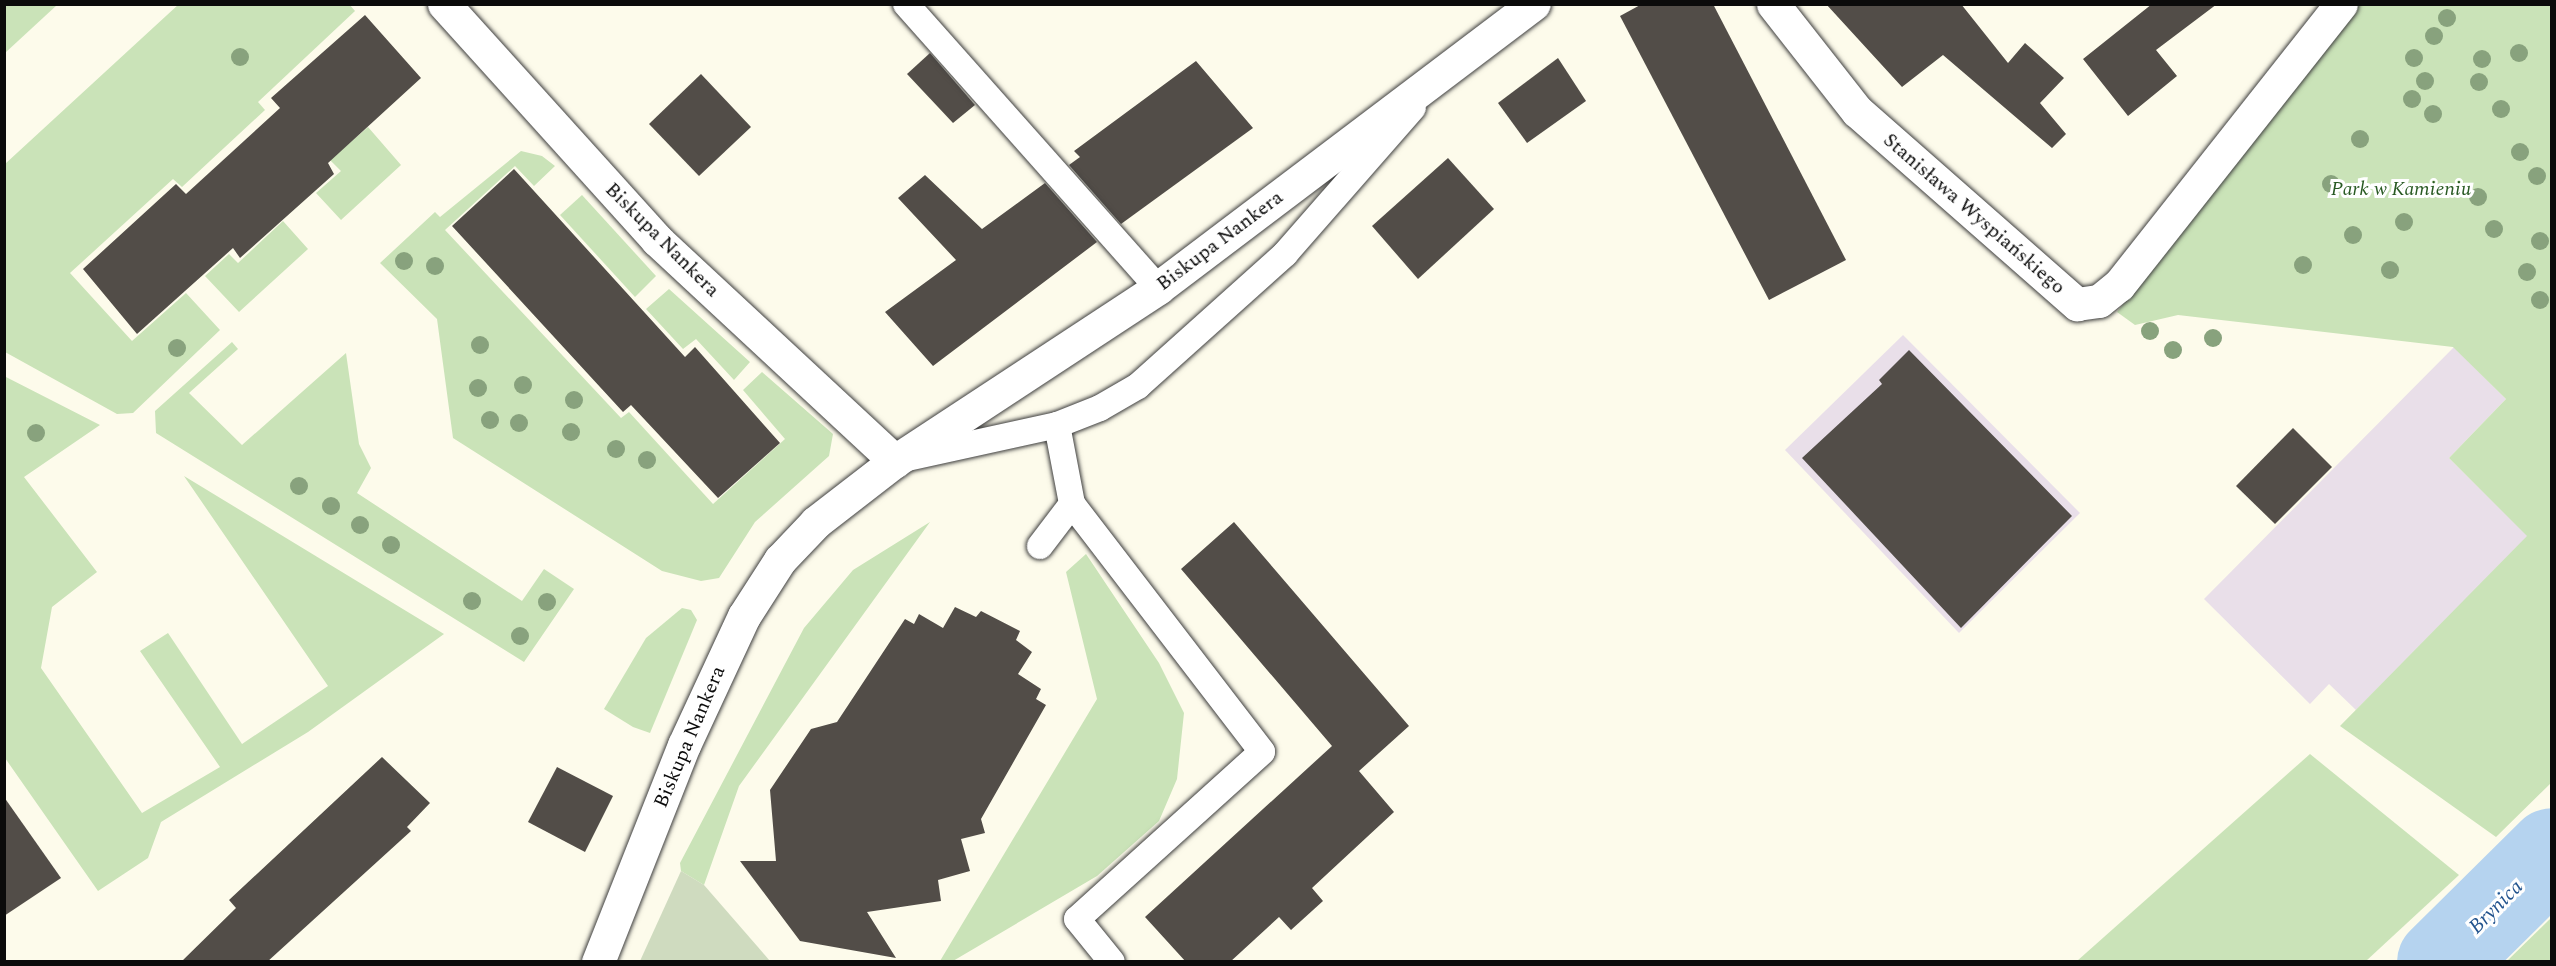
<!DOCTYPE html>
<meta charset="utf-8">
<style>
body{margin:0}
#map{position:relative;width:2556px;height:966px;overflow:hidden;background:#fdfbeb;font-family:Spectral,serif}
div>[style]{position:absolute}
.industrial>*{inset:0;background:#e9dfe9}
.green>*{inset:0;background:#cae3b8}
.cemetery>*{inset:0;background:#cfdbbf}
.river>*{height:88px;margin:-44px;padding:0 44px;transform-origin:44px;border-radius:44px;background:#b5d3ef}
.building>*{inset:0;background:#524d48}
.roads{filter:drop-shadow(0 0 2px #3e3e3e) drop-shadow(0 0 2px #3e3e3e)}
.lane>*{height:26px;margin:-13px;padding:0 13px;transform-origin:13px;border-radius:13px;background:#fff}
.street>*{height:33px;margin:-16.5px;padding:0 16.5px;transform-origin:16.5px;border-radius:16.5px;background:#fff}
.trees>*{width:18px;height:18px;margin:-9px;border-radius:50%;background:#88a27d}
span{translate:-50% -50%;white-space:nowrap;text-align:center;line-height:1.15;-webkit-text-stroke:6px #fff;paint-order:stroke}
.park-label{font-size:20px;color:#295a23;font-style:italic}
.street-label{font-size:20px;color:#0b0b0b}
.water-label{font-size:21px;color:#23548e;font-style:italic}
.frame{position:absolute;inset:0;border:6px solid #0b0b0b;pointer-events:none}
</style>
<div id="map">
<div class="industrial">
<i style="clip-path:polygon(1903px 335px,2080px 513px,1959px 633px,1785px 450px)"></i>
<i style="clip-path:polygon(2454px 347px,2506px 399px,2449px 458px,2528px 536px,2356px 710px,2329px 684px,2310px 704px,2204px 599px)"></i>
</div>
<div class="green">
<i style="clip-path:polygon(5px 4px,57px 4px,57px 5px,5px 53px)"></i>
<i style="clip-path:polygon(179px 4px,349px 4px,355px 11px,258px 102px,265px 110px,182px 187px,173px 179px,70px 273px,132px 341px,186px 293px,220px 330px,133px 413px,117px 414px,5px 352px,5px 164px)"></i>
<i style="clip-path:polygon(2354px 5px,2551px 5px,2551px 783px,2496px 837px,2340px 726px,2527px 536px,2449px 458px,2506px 399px,2453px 347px,2178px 315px,2135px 325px,2117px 312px)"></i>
<i style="clip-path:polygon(368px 127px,401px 165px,341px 220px,316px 193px,341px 171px,330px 160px)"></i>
<i style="clip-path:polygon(521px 151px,542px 156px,555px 166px,534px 186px,515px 166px,445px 230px,621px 418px,629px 412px,713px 504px,785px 439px,743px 390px,762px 372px,833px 434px,829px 456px,755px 522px,719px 578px,701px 581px,662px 571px,453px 438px,437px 319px,380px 263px,435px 212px,440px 217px)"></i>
<i style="clip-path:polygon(582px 195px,656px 276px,635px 297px,560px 215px)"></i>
<i style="clip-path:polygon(283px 221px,308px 249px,239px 312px,205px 276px,229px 254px,238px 263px)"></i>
<i style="clip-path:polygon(669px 289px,750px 362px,734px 380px,696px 339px,683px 349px,646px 309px)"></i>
<i style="clip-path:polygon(232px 342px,238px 349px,189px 393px,242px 445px,346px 353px,359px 444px,371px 468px,357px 493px,522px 601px,544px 569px,574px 589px,524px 662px,156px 433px,155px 411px)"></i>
<i style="clip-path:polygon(4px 376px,100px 425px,24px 477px,97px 572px,52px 607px,41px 668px,142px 813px,220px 767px,140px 651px,168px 633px,242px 744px,328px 686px,184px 476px,444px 634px,308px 732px,161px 822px,148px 858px,98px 891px,5px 758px)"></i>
<i style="clip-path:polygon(930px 522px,739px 786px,704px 885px,681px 871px,680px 863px,804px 628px,853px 570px)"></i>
<i style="clip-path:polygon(1086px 554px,1159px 663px,1184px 713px,1177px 779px,1159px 821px,1097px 876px,953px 961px,940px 961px,1097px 699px,1066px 572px)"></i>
<i style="clip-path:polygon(682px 608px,691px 610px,697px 620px,650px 733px,633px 727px,604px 709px,646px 638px)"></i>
<i style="clip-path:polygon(2310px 754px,2459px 875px,2366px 961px,2077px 961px)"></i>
<i style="clip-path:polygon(2551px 918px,2551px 961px,2507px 961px)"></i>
</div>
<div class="cemetery">
<i style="clip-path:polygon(681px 871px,704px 885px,770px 961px,640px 961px)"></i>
</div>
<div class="river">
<i style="left:2441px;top:962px;width:156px;rotate:-44.7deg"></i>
</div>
<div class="building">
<i style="clip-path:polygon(1642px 4px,1713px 4px,1846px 260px,1769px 300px,1620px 16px)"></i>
<i style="clip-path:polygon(1826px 4px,1961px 4px,2008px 63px,2025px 43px,2064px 78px,2040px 103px,2066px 134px,2052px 148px,1943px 55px,1902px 87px)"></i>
<i style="clip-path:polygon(2152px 4px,2217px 4px,2156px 50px,2177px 76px,2128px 116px,2083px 59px)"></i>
<i style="clip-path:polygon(365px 15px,421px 78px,328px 163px,334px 174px,240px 258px,233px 248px,137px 334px,83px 269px,176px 184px,186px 194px,280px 108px,271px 98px)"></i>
<i style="clip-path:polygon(930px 53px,975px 105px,953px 123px,907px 74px)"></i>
<i style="clip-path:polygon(1558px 58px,1586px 101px,1527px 143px,1498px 103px)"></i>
<i style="clip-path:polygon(1196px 61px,1253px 128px,1121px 224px,1069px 165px,1080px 157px,1074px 151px)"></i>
<i style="clip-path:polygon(701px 74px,751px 127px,699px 176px,649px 124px)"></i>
<i style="clip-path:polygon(1448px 158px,1494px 209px,1418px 279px,1372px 226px)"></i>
<i style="clip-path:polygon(514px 169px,685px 357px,695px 347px,780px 443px,718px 498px,631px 405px,623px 412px,452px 226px)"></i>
<i style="clip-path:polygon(925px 175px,982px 229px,1045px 183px,1097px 242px,933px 366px,885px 312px,956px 260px,898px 198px)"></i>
<i style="clip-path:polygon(1909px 350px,2072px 516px,1961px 628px,1802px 458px,1882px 384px,1879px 380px)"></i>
<i style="clip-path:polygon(2293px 428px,2332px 467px,2275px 524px,2236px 486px)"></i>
<i style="clip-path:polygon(1234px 522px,1409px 726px,1359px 771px,1394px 812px,1312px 888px,1323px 901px,1291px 930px,1279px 917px,1230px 962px,1186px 962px,1145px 917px,1332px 746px,1181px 569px)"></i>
<i style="clip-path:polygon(955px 607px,976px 617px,981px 611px,1020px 631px,1016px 640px,1032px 652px,1018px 674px,1041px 689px,1036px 699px,1046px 705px,981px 819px,985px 833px,961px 839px,970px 871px,938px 880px,941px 901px,867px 912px,896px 958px,800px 941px,740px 861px,776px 861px,770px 790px,811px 729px,837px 722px,905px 619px,914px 624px,919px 614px,943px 628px)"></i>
<i style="clip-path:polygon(382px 757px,430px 803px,407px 827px,411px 831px,267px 962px,181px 962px,236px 908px,229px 900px)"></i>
<i style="clip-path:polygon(557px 767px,613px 796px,585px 852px,528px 822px)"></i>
<i style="clip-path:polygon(4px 797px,61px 878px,4px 916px)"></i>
</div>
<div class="roads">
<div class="lane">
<i style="left:906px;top:4px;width:380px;rotate:48.4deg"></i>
<i style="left:1057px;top:425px;width:80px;rotate:79.2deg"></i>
<i style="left:1072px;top:504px;width:312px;rotate:52.5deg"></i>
<i style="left:1262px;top:752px;width:249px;rotate:137.9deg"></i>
<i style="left:1077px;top:919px;width:55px;rotate:50.9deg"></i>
<i style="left:907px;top:458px;width:154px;rotate:-12.4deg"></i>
<i style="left:1057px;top:425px;width:46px;rotate:-21.6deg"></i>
<i style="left:1100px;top:408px;width:44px;rotate:-30.1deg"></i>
<i style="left:1138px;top:386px;width:198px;rotate:-41.9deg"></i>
<i style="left:1285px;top:254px;width:194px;rotate:-48.8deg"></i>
<i style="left:1040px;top:546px;width:53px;rotate:-52.7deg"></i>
</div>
<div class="street">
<i style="left:444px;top:4px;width:318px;rotate:47.9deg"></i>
<i style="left:657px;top:240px;width:325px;rotate:42.9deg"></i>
<i style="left:1773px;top:4px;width:136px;rotate:51.9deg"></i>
<i style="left:1857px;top:111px;width:293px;rotate:41.3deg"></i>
<i style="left:2077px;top:304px;width:22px;rotate:-8deg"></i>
<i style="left:2099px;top:301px;width:26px;rotate:-39deg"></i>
<i style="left:2119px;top:285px;width:358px;rotate:-51.7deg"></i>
<i style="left:598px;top:962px;width:233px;rotate:-68.4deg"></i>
<i style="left:684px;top:745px;width:142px;rotate:-65.1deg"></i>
<i style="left:744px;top:616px;width:67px;rotate:-57.3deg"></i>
<i style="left:780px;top:560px;width:52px;rotate:-46.5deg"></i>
<i style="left:816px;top:522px;width:100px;rotate:-37.7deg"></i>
<i style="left:895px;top:461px;width:315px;rotate:-33.3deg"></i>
<i style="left:1158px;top:288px;width:471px;rotate:-37.1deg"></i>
</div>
</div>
<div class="trees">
<i style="left:2447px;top:18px"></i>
<i style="left:2434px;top:36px"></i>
<i style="left:2519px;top:53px"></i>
<i style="left:240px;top:57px"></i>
<i style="left:2414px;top:58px"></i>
<i style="left:2482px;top:59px"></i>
<i style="left:2425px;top:81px"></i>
<i style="left:2479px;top:82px"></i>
<i style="left:2412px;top:99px"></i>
<i style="left:2501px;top:109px"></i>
<i style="left:2433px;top:114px"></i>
<i style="left:2360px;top:139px"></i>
<i style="left:2520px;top:152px"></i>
<i style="left:2537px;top:176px"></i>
<i style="left:2331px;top:184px"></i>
<i style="left:2478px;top:197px"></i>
<i style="left:2404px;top:222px"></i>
<i style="left:2494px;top:229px"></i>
<i style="left:2353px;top:235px"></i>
<i style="left:2540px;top:241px"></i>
<i style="left:404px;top:261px"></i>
<i style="left:2303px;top:265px"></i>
<i style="left:435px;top:266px"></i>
<i style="left:2390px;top:270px"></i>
<i style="left:2527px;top:272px"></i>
<i style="left:2540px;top:300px"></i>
<i style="left:2150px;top:331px"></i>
<i style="left:2213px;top:338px"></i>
<i style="left:480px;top:345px"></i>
<i style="left:177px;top:348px"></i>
<i style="left:2173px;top:350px"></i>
<i style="left:523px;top:385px"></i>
<i style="left:478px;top:388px"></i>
<i style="left:574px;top:400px"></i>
<i style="left:490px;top:420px"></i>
<i style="left:519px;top:423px"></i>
<i style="left:571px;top:432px"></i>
<i style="left:36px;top:433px"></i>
<i style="left:616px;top:449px"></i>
<i style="left:647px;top:460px"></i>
<i style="left:299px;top:486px"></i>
<i style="left:331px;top:506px"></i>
<i style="left:360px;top:525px"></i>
<i style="left:391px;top:545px"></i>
<i style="left:472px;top:601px"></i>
<i style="left:547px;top:602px"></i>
<i style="left:520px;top:636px"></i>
</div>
<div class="park-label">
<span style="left:2401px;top:189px">Park w Kamieniu</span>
</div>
<div class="street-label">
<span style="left:1974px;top:214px;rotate:41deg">Stanisława Wyspiańskiego</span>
<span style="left:662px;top:240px;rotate:45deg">Biskupa Nankera</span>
<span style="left:1220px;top:241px;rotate:-37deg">Biskupa Nankera</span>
<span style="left:690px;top:737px;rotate:-67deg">Biskupa Nankera</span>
</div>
<div class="water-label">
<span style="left:2496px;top:907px;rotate:-45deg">Brynica</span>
</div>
<div class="frame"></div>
</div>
